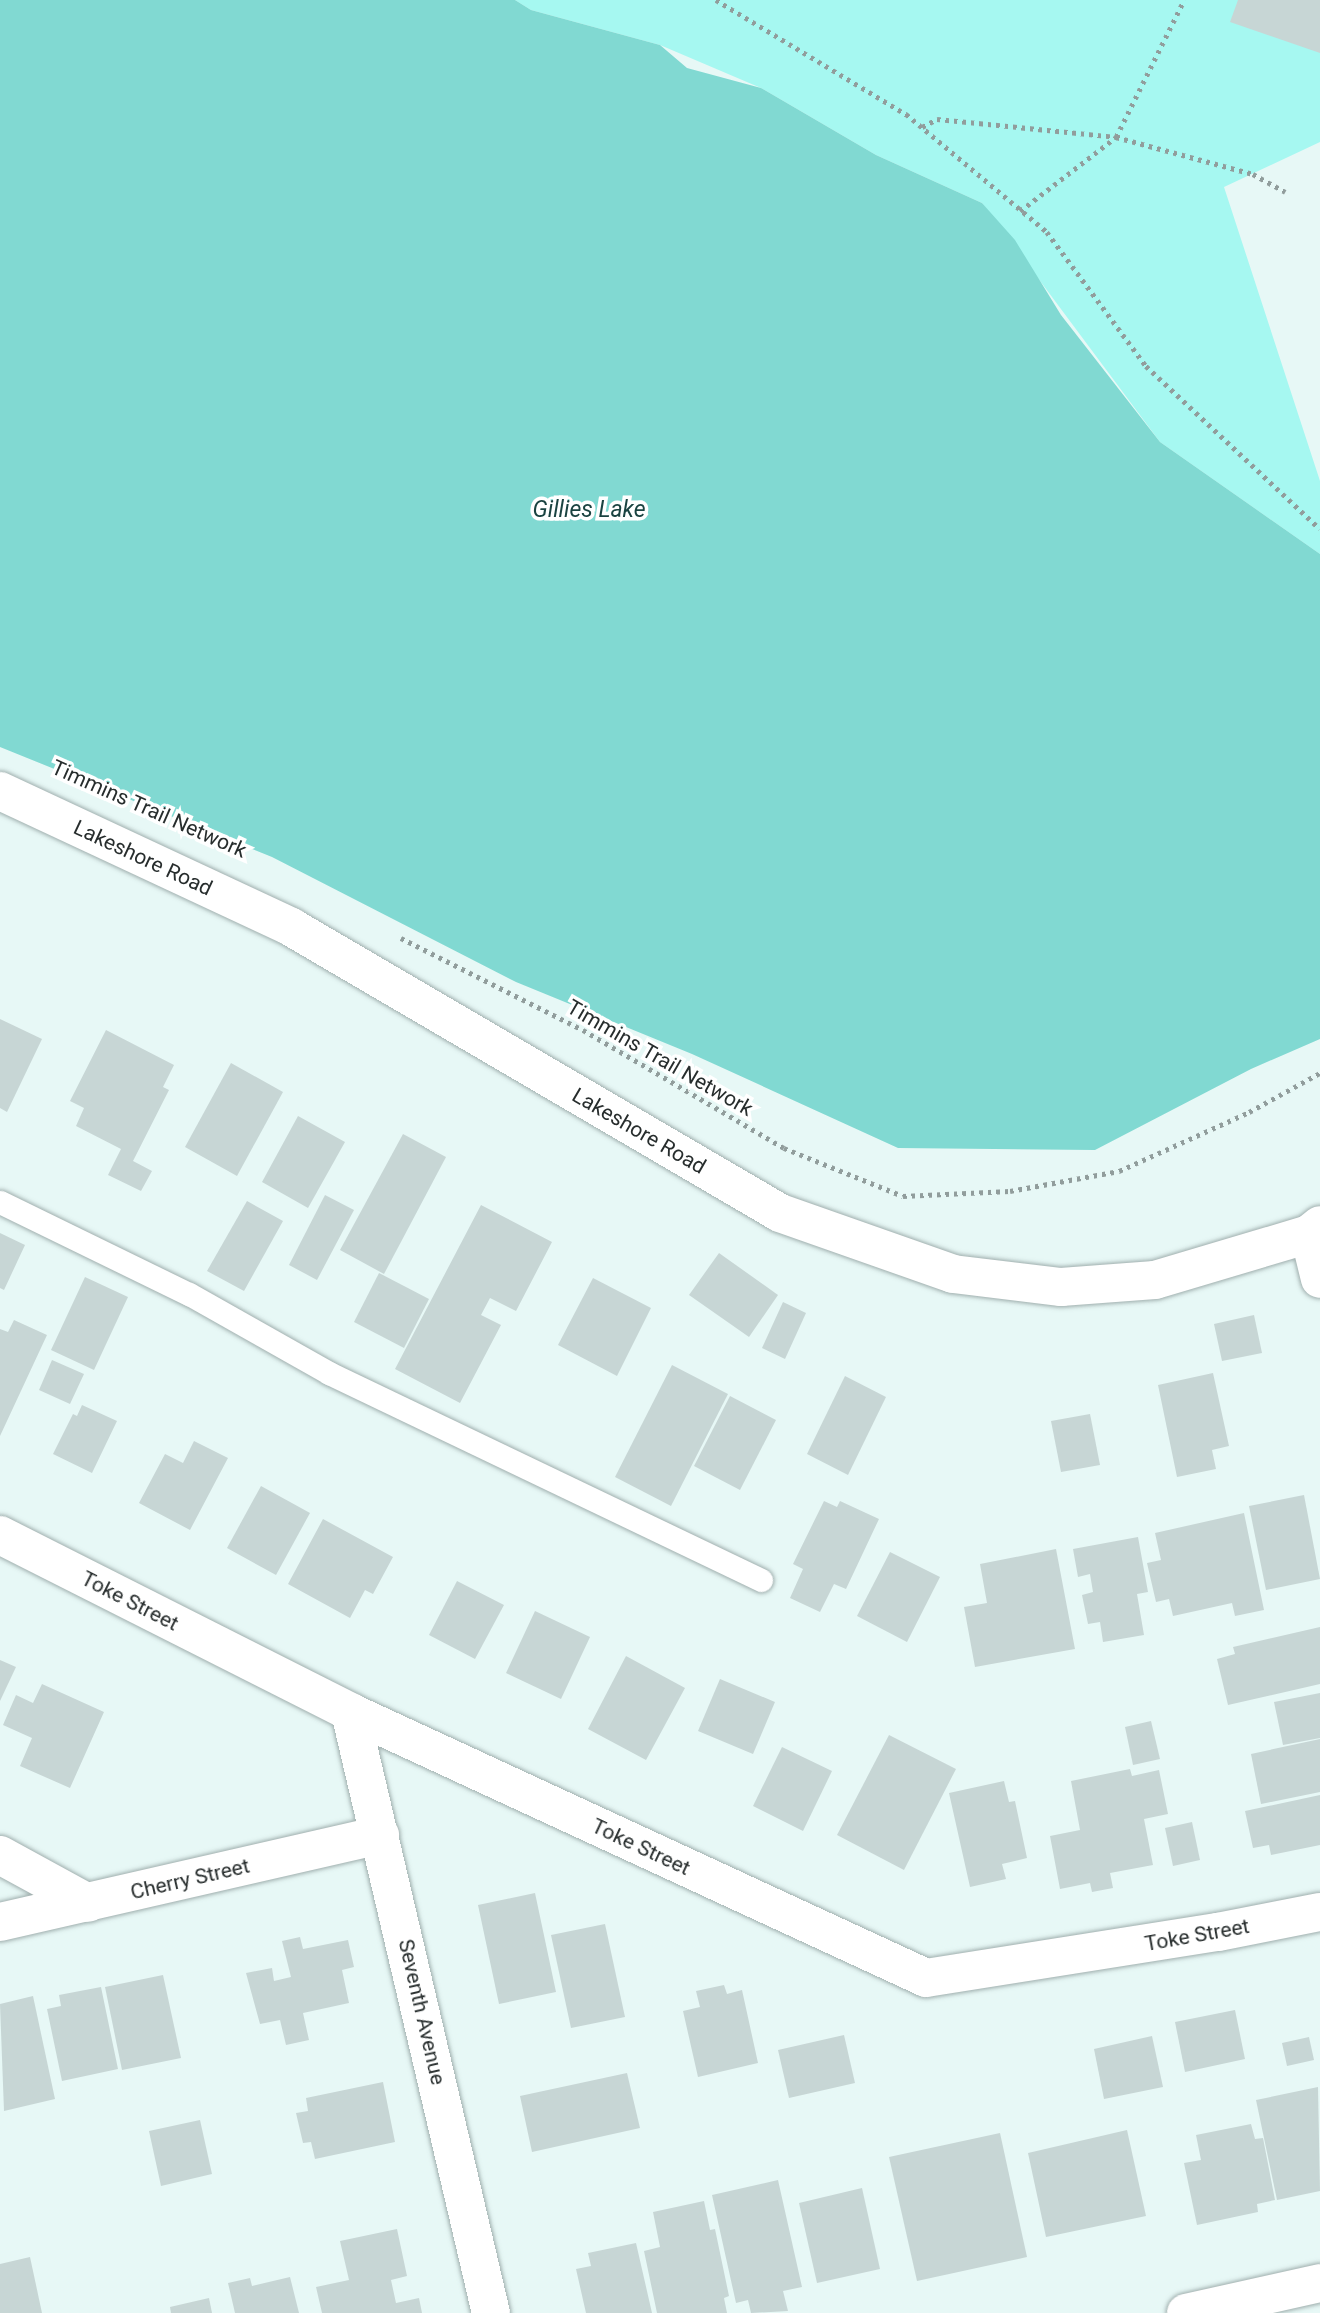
<!DOCTYPE html>
<style>
body{margin:0}
#map{position:relative;width:1320px;height:2313px;overflow:hidden;background:#e7f8f6;font-family:Roboto,sans-serif}
div>[style]{position:absolute}
.green>*{inset:0;background:#a6f8f1}
.water>*{inset:0;background:#81d9d2}
.building>*{inset:0;background:#c7d6d5}
.path>*{height:4.5px;margin-top:-2.25px;transform-origin:0;background:repeating-linear-gradient(90deg,#919d9c 0 3.5px,transparent 0 8.5px)}
.roads{filter:drop-shadow(0 0 2px #a0afae) drop-shadow(0 0 2px #a0afae)}
.lane>*{height:23px;margin:-11.5px;padding:0 11.5px;transform-origin:11.5px;border-radius:11.5px;background:#fff}
.street>*{height:38px;margin:-19px;padding:0 19px;transform-origin:19px;border-radius:19px;background:#fff}
span{translate:-50% -50%;white-space:nowrap;text-align:center;line-height:1.15;-webkit-text-stroke:7px #fff;paint-order:stroke}
.street-label{font-size:21px;color:#272d2d}
.water-label{font-size:23px;color:#1a4341;font-style:italic}
</style>
<div id="map">
<div class="green">
<i style="clip-path:polygon(515px 0,1320px 0,1320px 142px,1224px 187px,1320px 481px,1320px 554px,1160px 442px,982px 203px,876px 155px,761px 88px,660px 45px,531px 10px)"></i>
</div>
<div class="water">
<i style="clip-path:polygon(0 0,515px 0,531px 10px,660px 45px,687px 68px,761px 88px,876px 155px,982px 203px,1015px 240px,1061px 315px,1160px 442px,1320px 554px,1320px 1039px,1251px 1069px,1095px 1150px,898px 1148px,692px 1054px,516px 982px,272px 857px,0 747px)"></i>
</div>
<div class="building">
<i style="clip-path:polygon(1238px 0,1320px 0,1320px 53px,1230px 22px)"></i>
<i style="clip-path:polygon(0 1019px,42px 1039px,7px 1112px,0 1108px)"></i>
<i style="clip-path:polygon(106px 1030px,174px 1065px,163px 1087px,169px 1090px,133px 1161px,152px 1171px,141px 1191px,108px 1175px,121px 1149px,76px 1126px,84px 1108px,70px 1101px)"></i>
<i style="clip-path:polygon(231px 1063px,283px 1092px,237px 1176px,185px 1147px)"></i>
<i style="clip-path:polygon(298px 1116px,345px 1142px,308px 1208px,262px 1182px)"></i>
<i style="clip-path:polygon(403px 1134px,446px 1157px,384px 1274px,340px 1250px)"></i>
<i style="clip-path:polygon(325px 1195px,354px 1210px,317px 1280px,289px 1265px)"></i>
<i style="clip-path:polygon(247px 1201px,283px 1221px,244px 1291px,207px 1271px)"></i>
<i style="clip-path:polygon(481px 1205px,552px 1242px,516px 1311px,490px 1298px,481px 1315px,501px 1325px,460px 1403px,395px 1369px)"></i>
<i style="clip-path:polygon(0 1233px,25px 1245px,4px 1290px,0 1288px)"></i>
<i style="clip-path:polygon(719px 1253px,778px 1295px,749px 1337px,689px 1295px)"></i>
<i style="clip-path:polygon(379px 1273px,429px 1299px,404px 1348px,354px 1322px)"></i>
<i style="clip-path:polygon(85px 1277px,128px 1297px,94px 1370px,51px 1350px)"></i>
<i style="clip-path:polygon(593px 1278px,651px 1308px,617px 1376px,558px 1345px)"></i>
<i style="clip-path:polygon(783px 1302px,806px 1313px,785px 1359px,762px 1348px)"></i>
<i style="clip-path:polygon(1254px 1315px,1262px 1353px,1222px 1361px,1214px 1324px)"></i>
<i style="clip-path:polygon(14px 1320px,47px 1335px,0 1436px,0 1329px,8px 1332px)"></i>
<i style="clip-path:polygon(52px 1360px,84px 1374px,70px 1404px,39px 1390px)"></i>
<i style="clip-path:polygon(672px 1365px,728px 1394px,671px 1506px,615px 1477px)"></i>
<i style="clip-path:polygon(1213px 1373px,1229px 1446px,1212px 1450px,1216px 1469px,1177px 1477px,1158px 1385px)"></i>
<i style="clip-path:polygon(845px 1376px,886px 1397px,848px 1475px,807px 1454px)"></i>
<i style="clip-path:polygon(730px 1396px,776px 1420px,740px 1490px,694px 1466px)"></i>
<i style="clip-path:polygon(82px 1405px,117px 1421px,92px 1473px,53px 1454px,73px 1414px,77px 1416px)"></i>
<i style="clip-path:polygon(1090px 1414px,1100px 1465px,1061px 1472px,1051px 1421px)"></i>
<i style="clip-path:polygon(194px 1441px,228px 1458px,190px 1530px,139px 1503px,165px 1454px,183px 1463px)"></i>
<i style="clip-path:polygon(261px 1486px,310px 1513px,276px 1575px,227px 1548px)"></i>
<i style="clip-path:polygon(1304px 1495px,1320px 1579px,1266px 1590px,1249px 1506px)"></i>
<i style="clip-path:polygon(824px 1501px,837px 1507px,840px 1501px,879px 1519px,846px 1589px,834px 1584px,820px 1612px,790px 1598px,803px 1569px,793px 1564px)"></i>
<i style="clip-path:polygon(1244px 1513px,1264px 1610px,1235px 1616px,1232px 1603px,1173px 1616px,1169px 1599px,1156px 1602px,1147px 1563px,1161px 1560px,1155px 1533px)"></i>
<i style="clip-path:polygon(323px 1519px,393px 1557px,373px 1594px,365px 1590px,350px 1618px,288px 1584px)"></i>
<i style="clip-path:polygon(1138px 1537px,1148px 1592px,1137px 1594px,1144px 1635px,1103px 1642px,1100px 1622px,1088px 1624px,1082px 1595px,1093px 1592px,1090px 1574px,1078px 1577px,1073px 1549px)"></i>
<i style="clip-path:polygon(1056px 1549px,1075px 1649px,975px 1667px,964px 1607px,987px 1603px,980px 1564px)"></i>
<i style="clip-path:polygon(890px 1552px,940px 1577px,907px 1642px,857px 1616px)"></i>
<i style="clip-path:polygon(457px 1581px,504px 1605px,475px 1659px,429px 1635px)"></i>
<i style="clip-path:polygon(535px 1611px,590px 1637px,561px 1699px,506px 1673px)"></i>
<i style="clip-path:polygon(1320px 1627px,1320px 1684px,1228px 1705px,1217px 1659px,1235px 1654px,1233px 1647px)"></i>
<i style="clip-path:polygon(626px 1656px,685px 1688px,646px 1760px,588px 1729px)"></i>
<i style="clip-path:polygon(0 1660px,16px 1667px,0 1701px)"></i>
<i style="clip-path:polygon(720px 1679px,775px 1702px,753px 1754px,698px 1731px)"></i>
<i style="clip-path:polygon(42px 1684px,104px 1712px,70px 1788px,20px 1766px,32px 1738px,3px 1725px,16px 1695px,33px 1703px)"></i>
<i style="clip-path:polygon(1320px 1693px,1320px 1738px,1283px 1745px,1274px 1702px)"></i>
<i style="clip-path:polygon(1151px 1721px,1160px 1759px,1133px 1765px,1125px 1727px)"></i>
<i style="clip-path:polygon(889px 1735px,956px 1769px,904px 1870px,837px 1835px)"></i>
<i style="clip-path:polygon(1320px 1739px,1320px 1792px,1261px 1804px,1251px 1754px)"></i>
<i style="clip-path:polygon(782px 1747px,832px 1771px,803px 1831px,753px 1806px)"></i>
<i style="clip-path:polygon(1130px 1769px,1132px 1776px,1159px 1770px,1168px 1814px,1144px 1819px,1153px 1865px,1110px 1873px,1113px 1888px,1092px 1892px,1090px 1883px,1060px 1889px,1050px 1836px,1080px 1830px,1071px 1781px)"></i>
<i style="clip-path:polygon(1004px 1781px,1009px 1802px,1015px 1801px,1027px 1858px,1002px 1864px,1006px 1879px,970px 1887px,949px 1793px)"></i>
<i style="clip-path:polygon(1320px 1795px,1320px 1845px,1271px 1855px,1269px 1845px,1253px 1848px,1245px 1811px)"></i>
<i style="clip-path:polygon(1192px 1822px,1200px 1860px,1173px 1866px,1165px 1828px)"></i>
<i style="clip-path:polygon(535px 1893px,556px 1992px,499px 2004px,478px 1905px)"></i>
<i style="clip-path:polygon(605px 1924px,625px 2017px,571px 2028px,551px 1935px)"></i>
<i style="clip-path:polygon(300px 1937px,303px 1949px,348px 1940px,354px 1967px,342px 1970px,349px 2003px,303px 2013px,309px 2040px,286px 2045px,280px 2020px,260px 2024px,246px 1973px,272px 1968px,274px 1981px,291px 1977px,282px 1941px)"></i>
<i style="clip-path:polygon(163px 1975px,181px 2058px,122px 2070px,105px 1987px)"></i>
<i style="clip-path:polygon(724px 1985px,727px 1994px,742px 1990px,758px 2063px,698px 2077px,683px 2011px,700px 2007px,696px 1991px)"></i>
<i style="clip-path:polygon(101px 1987px,118px 2069px,62px 2081px,47px 2009px,61px 2006px,59px 1995px)"></i>
<i style="clip-path:polygon(33px 1996px,55px 2099px,4px 2111px,0 2004px)"></i>
<i style="clip-path:polygon(1235px 2010px,1245px 2059px,1185px 2072px,1175px 2022px)"></i>
<i style="clip-path:polygon(844px 2035px,855px 2083px,789px 2098px,778px 2050px)"></i>
<i style="clip-path:polygon(1152px 2036px,1163px 2087px,1104px 2099px,1094px 2049px)"></i>
<i style="clip-path:polygon(1309px 2037px,1314px 2060px,1287px 2066px,1282px 2043px)"></i>
<i style="clip-path:polygon(627px 2073px,640px 2128px,532px 2152px,520px 2096px)"></i>
<i style="clip-path:polygon(383px 2082px,395px 2142px,315px 2159px,311px 2142px,303px 2143px,296px 2113px,308px 2111px,306px 2098px)"></i>
<i style="clip-path:polygon(1318px 2087px,1320px 2191px,1277px 2200px,1256px 2100px)"></i>
<i style="clip-path:polygon(200px 2120px,212px 2174px,161px 2186px,149px 2131px)"></i>
<i style="clip-path:polygon(1251px 2124px,1255px 2139px,1263px 2138px,1275px 2200px,1257px 2204px,1258px 2212px,1197px 2225px,1184px 2163px,1201px 2160px,1196px 2135px)"></i>
<i style="clip-path:polygon(1127px 2130px,1146px 2216px,1046px 2237px,1028px 2153px)"></i>
<i style="clip-path:polygon(1000px 2133px,1027px 2257px,917px 2281px,889px 2157px)"></i>
<i style="clip-path:polygon(778px 2180px,802px 2287px,783px 2291px,788px 2311px,751px 2313px,748px 2300px,736px 2303px,712px 2195px)"></i>
<i style="clip-path:polygon(862px 2188px,880px 2269px,817px 2283px,799px 2203px)"></i>
<i style="clip-path:polygon(704px 2201px,710px 2230px,715px 2229px,729px 2296px,724px 2298px,727px 2313px,657px 2313px,644px 2251px,660px 2247px,653px 2212px)"></i>
<i style="clip-path:polygon(397px 2229px,407px 2276px,391px 2280px,396px 2303px,419px 2298px,422px 2313px,322px 2313px,316px 2287px,349px 2280px,340px 2241px)"></i>
<i style="clip-path:polygon(636px 2243px,652px 2313px,586px 2313px,576px 2269px,591px 2266px,588px 2253px)"></i>
<i style="clip-path:polygon(30px 2257px,42px 2313px,0 2313px,0 2264px)"></i>
<i style="clip-path:polygon(290px 2277px,299px 2313px,235px 2313px,228px 2283px,250px 2278px,252px 2286px)"></i>
<i style="clip-path:polygon(209px 2298px,212px 2313px,171px 2313px,170px 2307px)"></i>
</div>
<div class="path">
<i style="left:716px;top:0;width:222px;rotate:31deg"></i>
<i style="left:906px;top:114px;width:184px;rotate:39.9deg"></i>
<i style="left:1047px;top:232px;width:167px;rotate:53.5deg"></i>
<i style="left:1146px;top:366px;width:238px;rotate:43.1deg"></i>
<i style="left:922px;top:127px;width:17px;rotate:-28deg"></i>
<i style="left:937px;top:119px;width:180px;rotate:5.7deg"></i>
<i style="left:1116px;top:137px;width:142px;rotate:15.1deg"></i>
<i style="left:1253px;top:174px;width:37px;rotate:29deg"></i>
<i style="left:1020px;top:211px;width:121px;rotate:-37.6deg"></i>
<i style="left:1116px;top:137px;width:153px;rotate:-63.6deg"></i>
<i style="left:401px;top:938px;width:204px;rotate:26.8deg"></i>
<i style="left:583px;top:1030px;width:233px;rotate:30.4deg"></i>
<i style="left:784px;top:1148px;width:128px;rotate:22deg"></i>
<i style="left:903px;top:1196px;width:107px;rotate:-2.7deg"></i>
<i style="left:1010px;top:1191px;width:111px;rotate:-10.4deg"></i>
<i style="left:1119px;top:1171px;width:143px;rotate:-24.4deg"></i>
<i style="left:1249px;top:1112px;width:81px;rotate:-28.8deg"></i>
</div>
<div class="roads">
<div class="lane">
<i style="left:0;top:1202px;width:210px;rotate:26deg"></i>
<i style="left:189px;top:1294px;width:161px;rotate:29.4deg"></i>
<i style="left:329px;top:1373px;width:479px;rotate:25.6deg"></i>
</div>
<div class="street">
<i style="left:0;top:791px;width:321px;rotate:25deg"></i>
<i style="left:291px;top:927px;width:566px;rotate:30.32deg"></i>
<i style="left:780px;top:1213px;width:183px;rotate:19.4deg"></i>
<i style="left:953px;top:1274px;width:109px;rotate:6.9deg"></i>
<i style="left:1061px;top:1287px;width:94px;rotate:-4.3deg"></i>
<i style="left:1155px;top:1280px;width:161px;rotate:-16.6deg"></i>
<i style="left:1309px;top:1234px;width:14px;rotate:-39deg"></i>
<i style="left:1309px;top:1234px;width:46px;rotate:76.3deg"></i>
<i style="left:0;top:1535px;width:392px;rotate:26.8deg"></i>
<i style="left:350px;top:1712px;width:634px;rotate:24.79deg"></i>
<i style="left:926px;top:1978px;width:296px;rotate:-9deg"></i>
<i style="left:1218px;top:1932px;width:104px;rotate:-11.1deg"></i>
<i style="left:350px;top:1712px;width:617px;rotate:76.8deg"></i>
<i style="left:0;top:1855px;width:100px;rotate:28.6deg"></i>
<i style="left:0;top:1922px;width:390px;rotate:-12.9deg"></i>
<i style="left:1186px;top:2313px;width:137px;rotate:-12.6deg"></i>
</div>
</div>
<div class="street-label">
<span style="left:149px;top:809px;rotate:24deg">Timmins Trail Network</span>
<span style="left:143px;top:858px;rotate:25deg">Lakeshore Road</span>
<span style="left:660px;top:1058px;rotate:30deg">Timmins Trail Network</span>
<span style="left:639px;top:1131px;rotate:30deg">Lakeshore Road</span>
<span style="left:130px;top:1601px;rotate:27deg">Toke Street</span>
<span style="left:641px;top:1847px;rotate:25deg">Toke Street</span>
<span style="left:190px;top:1879px;rotate:-13deg">Cherry Street</span>
<span style="left:1197px;top:1935px;rotate:-10deg">Toke Street</span>
<span style="left:422px;top:2012px;rotate:77deg">Seventh Avenue</span>
</div>
<div class="water-label">
<span style="left:589px;top:510px">Gillies Lake</span>
</div>
</div>
